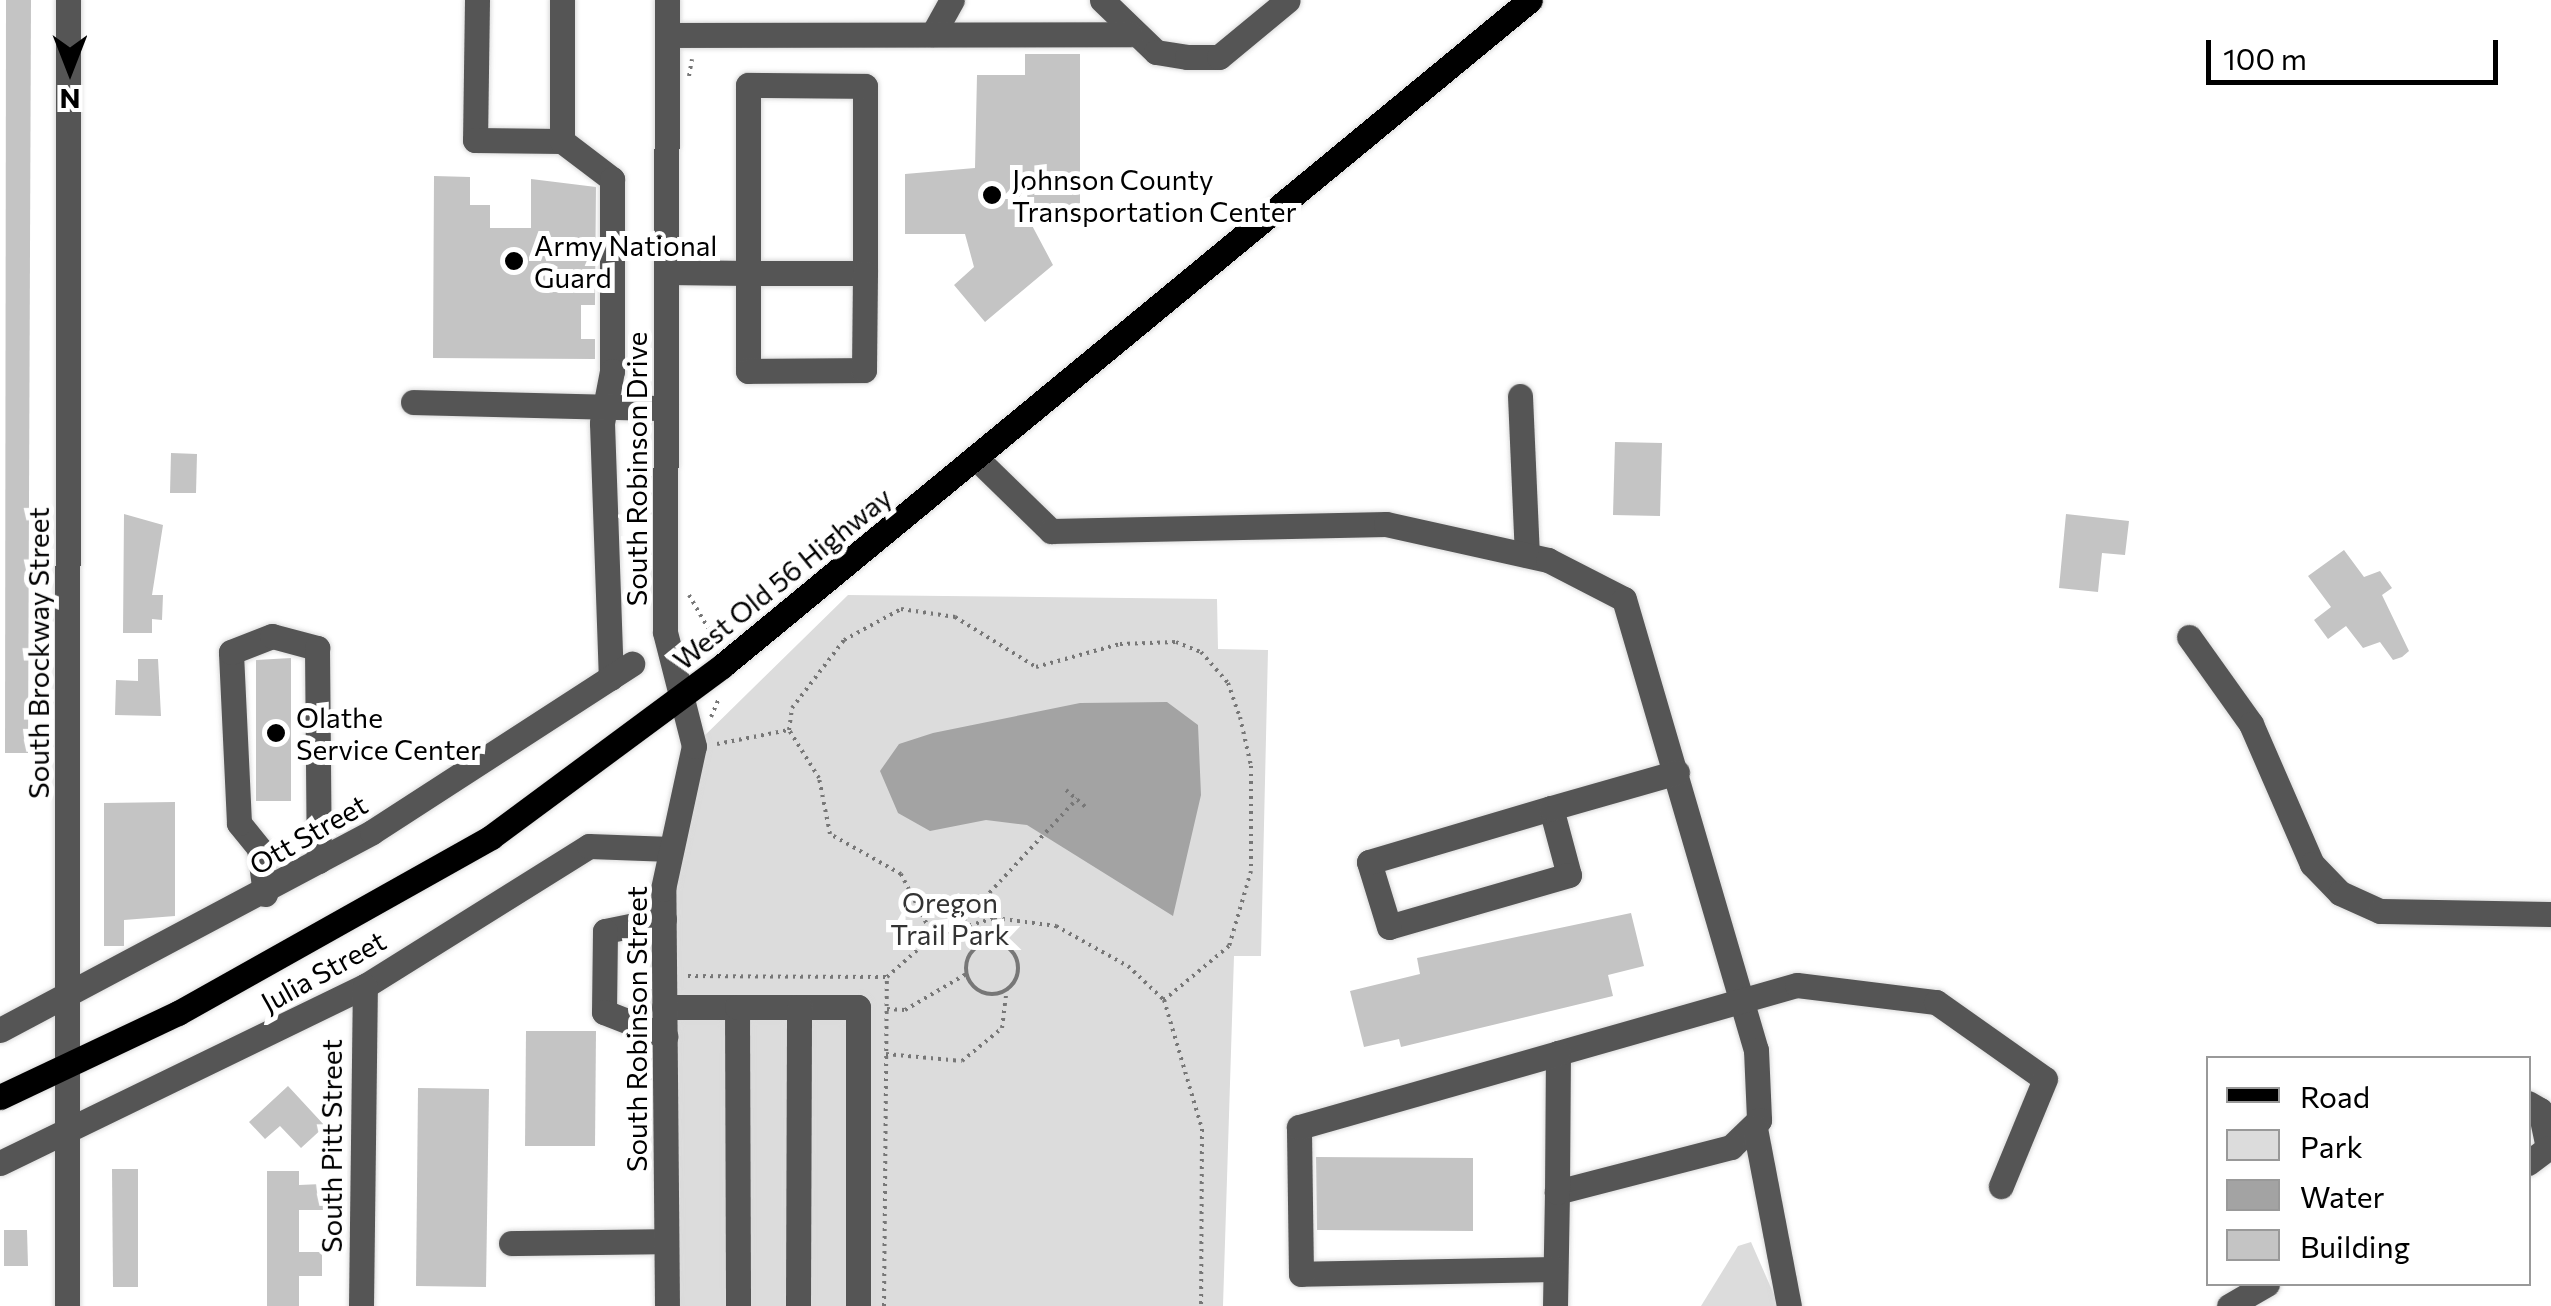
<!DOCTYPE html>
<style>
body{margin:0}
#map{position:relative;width:2551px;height:1306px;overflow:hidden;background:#fff;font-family:Commissioner,sans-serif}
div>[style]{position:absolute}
.green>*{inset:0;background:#dcdcdc}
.water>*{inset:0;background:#a3a3a3}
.building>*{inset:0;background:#c4c4c4}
.path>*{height:4px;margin-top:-2px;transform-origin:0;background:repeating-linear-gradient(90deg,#777 0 2.5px,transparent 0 7.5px)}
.path>.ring{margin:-2px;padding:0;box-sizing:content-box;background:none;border:4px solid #777;border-radius:50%}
.roads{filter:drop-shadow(0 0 2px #dbdbdb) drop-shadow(0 0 2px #dbdbdb)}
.minor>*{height:25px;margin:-12.5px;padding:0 12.5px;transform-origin:12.5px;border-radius:12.5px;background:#555}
.major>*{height:25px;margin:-12.5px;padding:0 12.5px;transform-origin:12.5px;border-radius:12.5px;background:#000}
.dots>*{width:28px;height:28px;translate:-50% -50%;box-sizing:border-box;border:5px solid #fff;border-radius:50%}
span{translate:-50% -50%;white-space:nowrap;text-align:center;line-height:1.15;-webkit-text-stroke:10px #fff;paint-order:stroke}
.poi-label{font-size:28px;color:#000}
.left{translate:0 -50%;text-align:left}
.street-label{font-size:28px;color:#000}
.park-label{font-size:28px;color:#333}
.legend{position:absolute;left:2206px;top:1056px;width:325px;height:230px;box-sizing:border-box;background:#fff;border:2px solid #999;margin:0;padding:12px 18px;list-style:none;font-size:30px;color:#000}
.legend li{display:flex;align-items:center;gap:20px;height:50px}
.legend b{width:50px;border:2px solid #999}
.north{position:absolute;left:20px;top:20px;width:100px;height:100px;-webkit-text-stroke:8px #fff;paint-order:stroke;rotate:180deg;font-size:28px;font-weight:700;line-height:40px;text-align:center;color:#000}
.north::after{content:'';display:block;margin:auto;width:35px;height:45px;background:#000;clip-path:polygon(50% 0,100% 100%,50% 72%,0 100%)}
.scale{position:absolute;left:2206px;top:40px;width:292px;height:45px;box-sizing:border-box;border:5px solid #000;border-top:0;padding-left:12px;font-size:30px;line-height:35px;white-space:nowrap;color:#000;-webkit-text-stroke:8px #fff;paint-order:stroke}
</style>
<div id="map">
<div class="green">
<i style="clip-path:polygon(848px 595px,1217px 599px,1218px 649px,1268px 650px,1261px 956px,1234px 956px,1223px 1306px,667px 1306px,663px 889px,694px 746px)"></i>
<i style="clip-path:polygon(1751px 1242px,1779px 1306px,1701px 1306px,1738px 1246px)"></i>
</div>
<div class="water">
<i style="clip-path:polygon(1167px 702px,1198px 725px,1201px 795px,1173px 916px,1027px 825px,986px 820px,930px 831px,898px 813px,880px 771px,899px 744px,933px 733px,1080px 703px)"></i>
</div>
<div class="building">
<i style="clip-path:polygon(6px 0,31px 0,28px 753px,5px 753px)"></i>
<i style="clip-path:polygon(1025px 54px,1080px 54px,1080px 216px,1027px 216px,1053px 265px,985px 322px,954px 285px,974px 267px,965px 234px,905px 234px,905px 174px,975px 168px,977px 75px,1025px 75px)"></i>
<i style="clip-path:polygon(434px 176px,470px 177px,470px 205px,490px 205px,490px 228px,531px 228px,531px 179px,596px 187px,595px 305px,581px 305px,581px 339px,595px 339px,595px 359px,433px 358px)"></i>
<i style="clip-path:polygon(1615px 442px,1662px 443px,1660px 516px,1613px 515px)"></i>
<i style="clip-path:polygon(171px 453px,197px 454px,196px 493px,170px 493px)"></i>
<i style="clip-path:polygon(124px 514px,163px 525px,152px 595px,163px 595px,162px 620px,152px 619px,152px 633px,123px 633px)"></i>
<i style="clip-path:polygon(2066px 514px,2129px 521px,2125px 555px,2102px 553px,2098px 592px,2059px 588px)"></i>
<i style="clip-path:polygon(2344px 550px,2364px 577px,2380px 571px,2392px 588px,2382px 595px,2409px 651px,2402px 657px,2393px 660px,2380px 642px,2363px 648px,2346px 626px,2328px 639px,2314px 620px,2331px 607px,2308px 576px)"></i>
<i style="clip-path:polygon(291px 658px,291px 801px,256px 801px,256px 660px)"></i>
<i style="clip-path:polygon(138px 659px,158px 659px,161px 716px,115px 715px,116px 680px,138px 681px)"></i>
<i style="clip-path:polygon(175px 802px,175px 916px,124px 920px,124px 946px,104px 946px,104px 803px)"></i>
<i style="clip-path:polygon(1631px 913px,1644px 966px,1608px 975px,1613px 996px,1401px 1047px,1399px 1039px,1364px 1047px,1350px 991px,1420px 974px,1417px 958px)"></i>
<i style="clip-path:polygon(526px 1031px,596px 1031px,595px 1146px,525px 1146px)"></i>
<i style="clip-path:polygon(288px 1086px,325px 1126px,301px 1148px,280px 1126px,265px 1139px,249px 1122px)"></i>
<i style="clip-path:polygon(418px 1088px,489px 1089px,486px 1287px,416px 1286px)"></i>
<i style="clip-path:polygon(1316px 1157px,1473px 1158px,1473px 1231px,1317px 1230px)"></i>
<i style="clip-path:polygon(112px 1169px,138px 1169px,138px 1287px,113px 1287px)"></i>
<i style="clip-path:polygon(267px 1171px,299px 1171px,299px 1185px,322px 1184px,323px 1210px,299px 1210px,299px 1252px,322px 1252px,322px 1276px,299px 1276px,299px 1306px,267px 1306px)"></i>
<i style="clip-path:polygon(4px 1230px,27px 1230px,28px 1266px,4px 1266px)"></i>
</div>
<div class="path">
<i style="left:689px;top:76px;width:17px;rotate:-80deg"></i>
<i style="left:689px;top:595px;width:38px;rotate:60deg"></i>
<i style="left:711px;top:717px;width:21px;rotate:-67deg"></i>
<i style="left:717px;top:744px;width:73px;rotate:-11deg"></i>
<i style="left:1066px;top:790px;width:29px;rotate:41deg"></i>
<i style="left:995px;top:918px;width:25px;rotate:85deg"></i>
<i style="left:964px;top:920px;width:166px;rotate:-47deg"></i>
<i style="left:933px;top:936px;width:70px;rotate:-117.3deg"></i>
<i style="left:901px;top:874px;width:81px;rotate:-150.6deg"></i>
<i style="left:830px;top:834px;width:57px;rotate:-101.1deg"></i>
<i style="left:819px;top:778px;width:57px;rotate:-122deg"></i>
<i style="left:789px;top:730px;width:22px;rotate:-82deg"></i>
<i style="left:792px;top:708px;width:86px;rotate:-52.6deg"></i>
<i style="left:844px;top:640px;width:65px;rotate:-28.5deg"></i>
<i style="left:901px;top:609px;width:55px;rotate:8.4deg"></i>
<i style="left:955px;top:617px;width:95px;rotate:31.7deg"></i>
<i style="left:1036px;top:667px;width:87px;rotate:-15.3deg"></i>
<i style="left:1120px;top:644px;width:56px;rotate:-2deg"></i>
<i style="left:1176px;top:642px;width:27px;rotate:22deg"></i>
<i style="left:1201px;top:652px;width:41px;rotate:48.9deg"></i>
<i style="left:1228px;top:683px;width:36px;rotate:71deg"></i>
<i style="left:1240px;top:717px;width:50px;rotate:77.3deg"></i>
<i style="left:1251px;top:766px;width:105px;rotate:90deg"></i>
<i style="left:1251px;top:871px;width:78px;rotate:106.3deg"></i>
<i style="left:1229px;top:946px;width:85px;rotate:140.3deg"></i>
<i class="ring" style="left:966px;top:942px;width:48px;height:48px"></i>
<i style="left:688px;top:976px;width:199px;rotate:0.3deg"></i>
<i style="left:887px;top:977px;width:62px;rotate:-41.7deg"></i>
<i style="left:933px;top:936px;width:65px;rotate:-16.2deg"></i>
<i style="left:995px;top:918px;width:62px;rotate:7.5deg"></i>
<i style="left:1056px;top:926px;width:82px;rotate:29.1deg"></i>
<i style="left:1128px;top:966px;width:50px;rotate:43.4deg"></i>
<i style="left:1164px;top:1000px;width:134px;rotate:73.6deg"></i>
<i style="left:1202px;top:1129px;width:177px;rotate:90.3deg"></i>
<i style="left:887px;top:1009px;width:18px;rotate:3deg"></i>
<i style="left:905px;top:1010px;width:71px;rotate:-30.5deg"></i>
<i style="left:886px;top:1054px;width:76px;rotate:5.3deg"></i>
<i style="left:962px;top:1061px;width:52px;rotate:-39.5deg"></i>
<i style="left:1002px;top:1028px;width:38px;rotate:-83deg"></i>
<i style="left:884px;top:1306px;width:329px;rotate:-89.5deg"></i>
</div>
<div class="roads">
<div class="minor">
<i style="left:477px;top:0;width:140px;rotate:90.8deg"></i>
<i style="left:475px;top:140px;width:87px;rotate:0.7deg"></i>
<i style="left:562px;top:141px;width:63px;rotate:37.2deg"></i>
<i style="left:612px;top:179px;width:192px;rotate:90deg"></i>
<i style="left:612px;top:371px;width:53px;rotate:100.9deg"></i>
<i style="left:602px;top:423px;width:255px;rotate:88deg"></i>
<i style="left:1102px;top:0;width:75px;rotate:43.9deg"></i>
<i style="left:1156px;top:52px;width:31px;rotate:9deg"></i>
<i style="left:1187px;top:57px;width:32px"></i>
<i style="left:1219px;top:57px;width:89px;rotate:-39.6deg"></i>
<i style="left:933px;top:34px;width:39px;rotate:-61deg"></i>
<i style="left:667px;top:35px;width:463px;rotate:-0.1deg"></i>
<i style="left:562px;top:141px;width:141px;rotate:-90deg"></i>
<i style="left:666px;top:272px;width:82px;rotate:0.7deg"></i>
<i style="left:748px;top:273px;width:117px"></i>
<i style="left:865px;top:273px;width:187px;rotate:-90deg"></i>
<i style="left:865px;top:86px;width:117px;rotate:-179.5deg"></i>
<i style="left:748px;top:85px;width:286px;rotate:90deg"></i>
<i style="left:748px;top:371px;width:116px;rotate:-0.5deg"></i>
<i style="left:864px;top:370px;width:97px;rotate:-89.4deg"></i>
<i style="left:1520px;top:396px;width:159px;rotate:87.5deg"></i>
<i style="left:413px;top:402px;width:253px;rotate:1.4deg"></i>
<i style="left:976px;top:458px;width:105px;rotate:44.2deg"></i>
<i style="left:1051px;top:531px;width:335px;rotate:-1.2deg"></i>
<i style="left:1386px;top:524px;width:166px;rotate:12.5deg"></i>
<i style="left:1548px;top:560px;width:85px;rotate:27.2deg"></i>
<i style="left:1624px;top:599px;width:470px;rotate:73.7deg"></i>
<i style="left:1756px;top:1050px;width:70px;rotate:87.5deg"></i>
<i style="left:1759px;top:1120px;width:39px;rotate:136deg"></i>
<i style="left:1731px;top:1147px;width:180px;rotate:165.5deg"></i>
<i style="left:1557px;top:1192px;width:114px;rotate:91deg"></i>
<i style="left:2189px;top:637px;width:107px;rotate:54.5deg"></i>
<i style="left:2251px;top:724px;width:153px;rotate:66.5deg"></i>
<i style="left:2312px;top:864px;width:40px;rotate:46deg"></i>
<i style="left:2340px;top:893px;width:44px;rotate:24.2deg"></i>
<i style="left:2380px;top:911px;width:171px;rotate:1deg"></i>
<i style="left:1551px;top:808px;width:69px;rotate:75deg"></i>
<i style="left:1569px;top:875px;width:187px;rotate:163.9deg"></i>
<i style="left:1389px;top:927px;width:68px;rotate:-107.1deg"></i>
<i style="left:1369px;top:862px;width:190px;rotate:-16.5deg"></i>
<i style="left:1551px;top:808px;width:131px;rotate:-15.9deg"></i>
<i style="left:265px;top:894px;width:46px;rotate:-97.4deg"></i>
<i style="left:259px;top:848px;width:32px;rotate:-129deg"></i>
<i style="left:239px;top:823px;width:171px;rotate:-92.7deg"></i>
<i style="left:231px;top:652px;width:44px;rotate:-21.3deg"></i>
<i style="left:272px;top:636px;width:47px;rotate:14.9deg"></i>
<i style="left:317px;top:648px;width:213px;rotate:89.5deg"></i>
<i style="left:664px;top:919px;width:60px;rotate:168.5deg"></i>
<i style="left:605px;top:931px;width:81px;rotate:90.7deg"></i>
<i style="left:604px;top:1012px;width:66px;rotate:21.5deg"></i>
<i style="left:664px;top:1007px;width:73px"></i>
<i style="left:737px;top:1007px;width:299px;rotate:89.8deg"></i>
<i style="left:737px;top:1007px;width:121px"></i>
<i style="left:858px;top:1007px;width:299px;rotate:90deg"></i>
<i style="left:0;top:1030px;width:421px;rotate:-28deg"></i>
<i style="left:372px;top:832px;width:310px;rotate:-32.9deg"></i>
<i style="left:2528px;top:1103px;width:14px;rotate:30deg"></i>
<i style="left:2540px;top:1110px;width:39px;rotate:78deg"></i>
<i style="left:2548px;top:1148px;width:25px;rotate:143deg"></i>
<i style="left:1755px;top:1128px;width:181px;rotate:79.2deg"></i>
<i style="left:0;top:1163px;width:406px;rotate:-25.9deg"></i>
<i style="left:365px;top:986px;width:264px;rotate:-32deg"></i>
<i style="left:589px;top:846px;width:82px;rotate:2.1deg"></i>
<i style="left:1557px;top:1192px;width:139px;rotate:-89.6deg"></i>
<i style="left:1558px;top:1053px;width:248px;rotate:-15.9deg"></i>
<i style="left:1797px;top:985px;width:140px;rotate:7deg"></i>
<i style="left:1936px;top:1002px;width:133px;rotate:35.2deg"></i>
<i style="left:2045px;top:1079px;width:116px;rotate:112.4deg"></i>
<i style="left:511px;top:1243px;width:155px;rotate:-0.7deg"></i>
<i style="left:1555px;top:1269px;width:254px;rotate:178.9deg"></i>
<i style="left:1301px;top:1274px;width:147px;rotate:-90.8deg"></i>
<i style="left:1299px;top:1127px;width:269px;rotate:-15.9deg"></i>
<i style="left:67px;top:1306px;width:1306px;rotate:-89.96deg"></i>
<i style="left:361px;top:1306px;width:320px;rotate:-89.3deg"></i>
<i style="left:667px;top:1306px;width:417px;rotate:-90.5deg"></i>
<i style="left:663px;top:889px;width:146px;rotate:-77.8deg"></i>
<i style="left:694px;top:746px;width:118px;rotate:-104.3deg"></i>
<i style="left:665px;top:632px;width:632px;rotate:-89.82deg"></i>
<i style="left:798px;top:1306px;width:299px;rotate:-89.8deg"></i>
<i style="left:2229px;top:1306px;width:44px;rotate:-30.1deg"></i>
</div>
<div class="major">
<i style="left:0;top:1097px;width:197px;rotate:-25.3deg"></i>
<i style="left:178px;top:1013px;width:359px;rotate:-29.3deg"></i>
<i style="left:491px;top:837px;width:287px;rotate:-36.5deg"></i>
<i style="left:722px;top:666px;width:1047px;rotate:-39.5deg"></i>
</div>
</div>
<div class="dots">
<i style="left:992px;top:195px;background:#000"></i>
<i style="left:514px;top:261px;background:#000"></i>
<i style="left:276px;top:733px;background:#000"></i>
</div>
<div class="poi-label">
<span class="left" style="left:1012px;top:195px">Johnson County<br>Transportation Center</span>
<span class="left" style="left:534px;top:261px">Army National<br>Guard</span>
<span class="left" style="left:296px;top:733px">Olathe<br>Service Center</span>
</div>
<div class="street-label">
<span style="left:636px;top:469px;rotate:-90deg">South Robinson Drive</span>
<span style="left:782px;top:578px;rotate:-39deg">West Old 56 Highway</span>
<span style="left:38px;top:653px;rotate:-90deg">South Brockway Street</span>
<span style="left:308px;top:834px;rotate:-30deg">Ott Street</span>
<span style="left:323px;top:971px;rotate:-29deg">Julia Street</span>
<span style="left:636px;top:1029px;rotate:-90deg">South Robinson Street</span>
<span style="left:331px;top:1146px;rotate:-90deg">South Pitt Street</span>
</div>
<div class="park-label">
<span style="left:950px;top:918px">Oregon<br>Trail Park</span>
</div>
<ul class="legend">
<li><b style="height:12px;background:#000"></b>Road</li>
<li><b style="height:28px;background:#dcdcdc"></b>Park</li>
<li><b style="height:28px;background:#a3a3a3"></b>Water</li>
<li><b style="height:28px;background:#c4c4c4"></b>Building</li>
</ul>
<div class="north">N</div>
<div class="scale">100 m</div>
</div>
